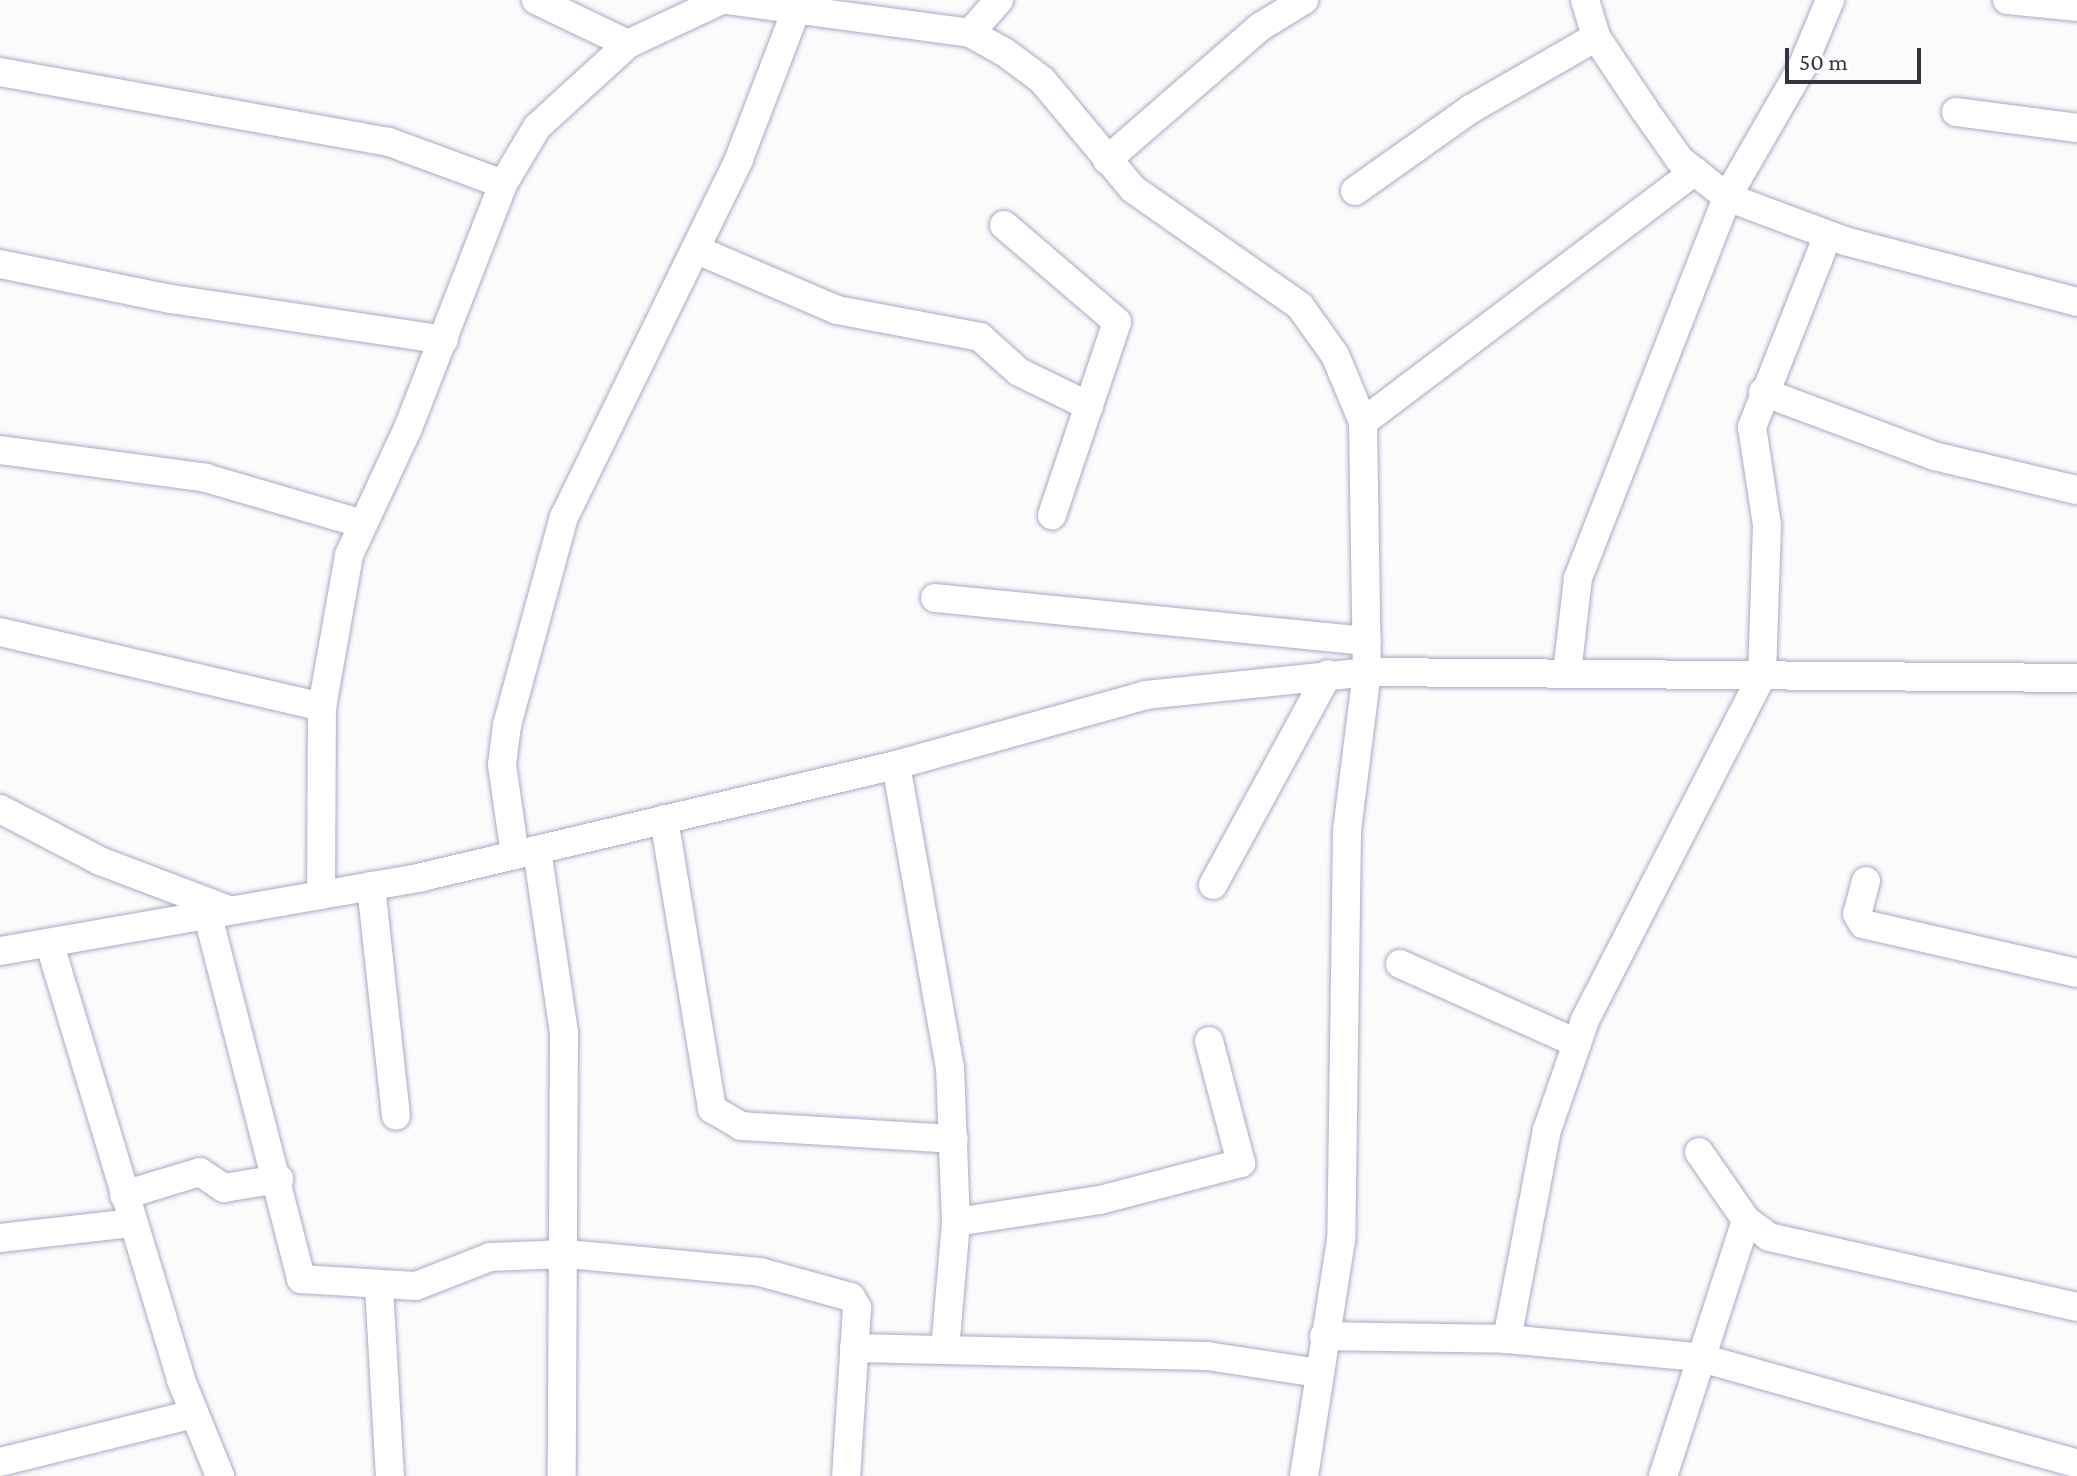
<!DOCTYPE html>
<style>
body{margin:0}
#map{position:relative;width:2077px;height:1476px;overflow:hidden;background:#fbfbfb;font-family:"Crimson Pro",serif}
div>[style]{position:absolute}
.roads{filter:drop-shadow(0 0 2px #a3acc6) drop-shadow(0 0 2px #a3acc6)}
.minor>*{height:28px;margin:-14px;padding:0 14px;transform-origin:14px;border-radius:14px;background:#fff}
span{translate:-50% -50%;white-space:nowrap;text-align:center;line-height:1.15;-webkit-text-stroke:6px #fff;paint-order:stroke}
.scale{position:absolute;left:1785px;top:48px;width:136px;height:36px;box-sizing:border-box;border:4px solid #323540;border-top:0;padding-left:10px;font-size:24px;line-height:28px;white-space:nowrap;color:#323540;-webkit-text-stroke:6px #fff;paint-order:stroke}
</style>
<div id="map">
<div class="roads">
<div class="minor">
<i style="left:536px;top:0;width:102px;rotate:25.6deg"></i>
<i style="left:726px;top:0;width:246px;rotate:7.7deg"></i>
<i style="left:970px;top:33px;width:38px;rotate:29deg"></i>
<i style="left:1003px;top:51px;width:49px;rotate:36.6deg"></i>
<i style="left:1042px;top:80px;width:142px;rotate:50.1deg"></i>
<i style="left:1133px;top:189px;width:204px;rotate:35deg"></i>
<i style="left:1300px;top:306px;width:60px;rotate:54.5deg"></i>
<i style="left:1335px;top:355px;width:73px;rotate:67.3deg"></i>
<i style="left:1363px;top:422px;width:250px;rotate:89.1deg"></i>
<i style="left:1367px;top:672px;width:160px;rotate:97.2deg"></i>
<i style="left:1347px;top:831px;width:409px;rotate:90.8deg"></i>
<i style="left:1341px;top:1240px;width:239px;rotate:98.9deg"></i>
<i style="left:1585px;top:0;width:39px;rotate:73deg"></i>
<i style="left:1596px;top:37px;width:87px;rotate:56.3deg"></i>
<i style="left:1644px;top:109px;width:62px;rotate:54.8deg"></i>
<i style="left:1680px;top:160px;width:60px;rotate:38.2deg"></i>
<i style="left:1727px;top:197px;width:126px;rotate:20.4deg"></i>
<i style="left:1845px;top:241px;width:240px;rotate:14.7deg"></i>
<i style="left:2007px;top:0;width:70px;rotate:5.7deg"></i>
<i style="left:970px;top:33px;width:44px;rotate:-48.7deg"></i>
<i style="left:0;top:72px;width:395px;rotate:10.2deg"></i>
<i style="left:389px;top:142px;width:121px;rotate:20.2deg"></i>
<i style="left:1956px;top:112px;width:122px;rotate:7.5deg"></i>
<i style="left:1107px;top:160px;width:203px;rotate:-41deg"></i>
<i style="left:1260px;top:27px;width:52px;rotate:-31.5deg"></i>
<i style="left:1355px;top:191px;width:142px;rotate:-35.3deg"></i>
<i style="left:1471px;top:109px;width:144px;rotate:-29.9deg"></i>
<i style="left:1004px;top:225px;width:149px;rotate:40.6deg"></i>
<i style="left:1117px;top:322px;width:204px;rotate:108.6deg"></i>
<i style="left:697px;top:250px;width:152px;rotate:23.2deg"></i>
<i style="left:837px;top:310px;width:146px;rotate:10.7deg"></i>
<i style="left:980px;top:337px;width:52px;rotate:41.9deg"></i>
<i style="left:1019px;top:372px;width:78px;rotate:25.9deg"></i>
<i style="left:0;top:264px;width:175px;rotate:11.6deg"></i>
<i style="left:171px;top:299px;width:276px;rotate:8.5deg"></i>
<i style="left:1763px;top:392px;width:183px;rotate:20.5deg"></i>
<i style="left:1934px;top:456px;width:147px;rotate:13.4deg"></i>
<i style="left:1363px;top:422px;width:416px;rotate:-37.1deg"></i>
<i style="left:0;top:450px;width:208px;rotate:7.7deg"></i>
<i style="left:206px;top:478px;width:160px;rotate:16.3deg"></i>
<i style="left:935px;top:598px;width:434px;rotate:5.7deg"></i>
<i style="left:0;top:632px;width:331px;rotate:13.1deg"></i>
<i style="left:1567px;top:673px;width:96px;rotate:-83.4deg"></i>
<i style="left:1578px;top:578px;width:409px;rotate:-68.6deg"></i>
<i style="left:1727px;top:197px;width:150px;rotate:-60deg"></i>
<i style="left:1802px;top:67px;width:73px;rotate:-67.3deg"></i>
<i style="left:896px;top:765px;width:307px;rotate:79.9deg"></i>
<i style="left:950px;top:1067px;width:155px;rotate:87.8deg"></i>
<i style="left:956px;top:1222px;width:128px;rotate:94.9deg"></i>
<i style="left:0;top:809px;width:113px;rotate:27.5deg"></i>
<i style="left:100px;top:861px;width:138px;rotate:20.8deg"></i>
<i style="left:664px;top:819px;width:294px;rotate:80.6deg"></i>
<i style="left:712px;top:1109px;width:34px;rotate:30deg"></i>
<i style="left:741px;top:1126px;width:213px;rotate:3.5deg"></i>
<i style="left:537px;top:850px;width:185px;rotate:81.6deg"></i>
<i style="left:564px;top:1033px;width:443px;rotate:90.3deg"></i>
<i style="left:515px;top:855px;width:91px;rotate:-98.2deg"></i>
<i style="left:502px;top:765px;width:40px;rotate:-82.9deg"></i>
<i style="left:507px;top:725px;width:216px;rotate:-74.7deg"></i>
<i style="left:564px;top:517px;width:398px;rotate:-63.9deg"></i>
<i style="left:739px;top:159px;width:156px;rotate:-69deg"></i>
<i style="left:1866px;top:881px;width:34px;rotate:105deg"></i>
<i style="left:1857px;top:914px;width:12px;rotate:59deg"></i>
<i style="left:1863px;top:924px;width:220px;rotate:12.9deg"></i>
<i style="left:1213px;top:885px;width:240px;rotate:-61.4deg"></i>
<i style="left:371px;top:886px;width:231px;rotate:83.8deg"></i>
<i style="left:321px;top:894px;width:187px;rotate:-89.7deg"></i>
<i style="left:322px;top:707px;width:154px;rotate:-79.9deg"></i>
<i style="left:349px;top:555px;width:140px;rotate:-65.1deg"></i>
<i style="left:408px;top:428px;width:262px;rotate:-68.7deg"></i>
<i style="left:503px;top:184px;width:66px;rotate:-59.2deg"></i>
<i style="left:537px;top:127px;width:123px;rotate:-42.4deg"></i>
<i style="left:628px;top:44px;width:104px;rotate:-25.1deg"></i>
<i style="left:208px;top:916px;width:375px;rotate:75.6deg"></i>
<i style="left:301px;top:1279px;width:115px;rotate:3.5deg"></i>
<i style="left:416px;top:1286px;width:79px;rotate:-21.4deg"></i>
<i style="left:490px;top:1257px;width:77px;rotate:-2.2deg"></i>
<i style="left:567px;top:1254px;width:194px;rotate:5.3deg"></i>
<i style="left:760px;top:1272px;width:94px;rotate:15.4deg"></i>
<i style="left:851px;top:1297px;width:13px;rotate:61deg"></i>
<i style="left:857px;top:1308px;width:168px;rotate:93.7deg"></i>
<i style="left:50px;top:945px;width:454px;rotate:73.2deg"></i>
<i style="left:181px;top:1380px;width:104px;rotate:67.9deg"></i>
<i style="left:0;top:951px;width:428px;rotate:-9.9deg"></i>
<i style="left:422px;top:877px;width:487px;rotate:-13.3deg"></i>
<i style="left:896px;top:765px;width:260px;rotate:-15.6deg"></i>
<i style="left:1146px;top:695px;width:222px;rotate:-5.9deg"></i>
<i style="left:1367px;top:672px;width:710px;rotate:0.48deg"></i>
<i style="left:1400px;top:964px;width:194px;rotate:24.1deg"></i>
<i style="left:1699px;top:1152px;width:83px;rotate:55.3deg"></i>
<i style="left:1746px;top:1220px;width:29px;rotate:36deg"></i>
<i style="left:1769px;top:1237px;width:316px;rotate:12.8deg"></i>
<i style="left:124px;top:1195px;width:79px;rotate:-16.8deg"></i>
<i style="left:200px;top:1172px;width:29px;rotate:34deg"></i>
<i style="left:224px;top:1188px;width:56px;rotate:-9.3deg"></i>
<i style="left:956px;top:1222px;width:146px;rotate:-8.7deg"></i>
<i style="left:1100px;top:1200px;width:146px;rotate:-14.7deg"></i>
<i style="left:1241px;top:1163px;width:126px;rotate:-104.7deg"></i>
<i style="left:0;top:1238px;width:133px;rotate:-6.5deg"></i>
<i style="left:379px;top:1287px;width:189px;rotate:86.7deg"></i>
<i style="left:1324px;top:1336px;width:183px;rotate:0.9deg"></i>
<i style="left:1507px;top:1339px;width:192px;rotate:5.4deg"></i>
<i style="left:1698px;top:1357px;width:393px;rotate:15.7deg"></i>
<i style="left:1507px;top:1339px;width:213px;rotate:-79.2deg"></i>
<i style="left:1547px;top:1130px;width:116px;rotate:-70.9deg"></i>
<i style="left:1585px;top:1020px;width:387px;rotate:-62.8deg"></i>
<i style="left:1762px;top:676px;width:151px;rotate:-88.1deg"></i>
<i style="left:1767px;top:525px;width:99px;rotate:-98.7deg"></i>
<i style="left:1752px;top:427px;width:206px;rotate:-68.4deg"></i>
<i style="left:854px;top:1348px;width:353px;rotate:1.3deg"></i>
<i style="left:1207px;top:1356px;width:112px;rotate:8.7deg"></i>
<i style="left:0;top:1462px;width:200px;rotate:-13.9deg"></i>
<i style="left:1663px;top:1476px;width:269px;rotate:-72deg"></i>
</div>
</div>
<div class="scale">50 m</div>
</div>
